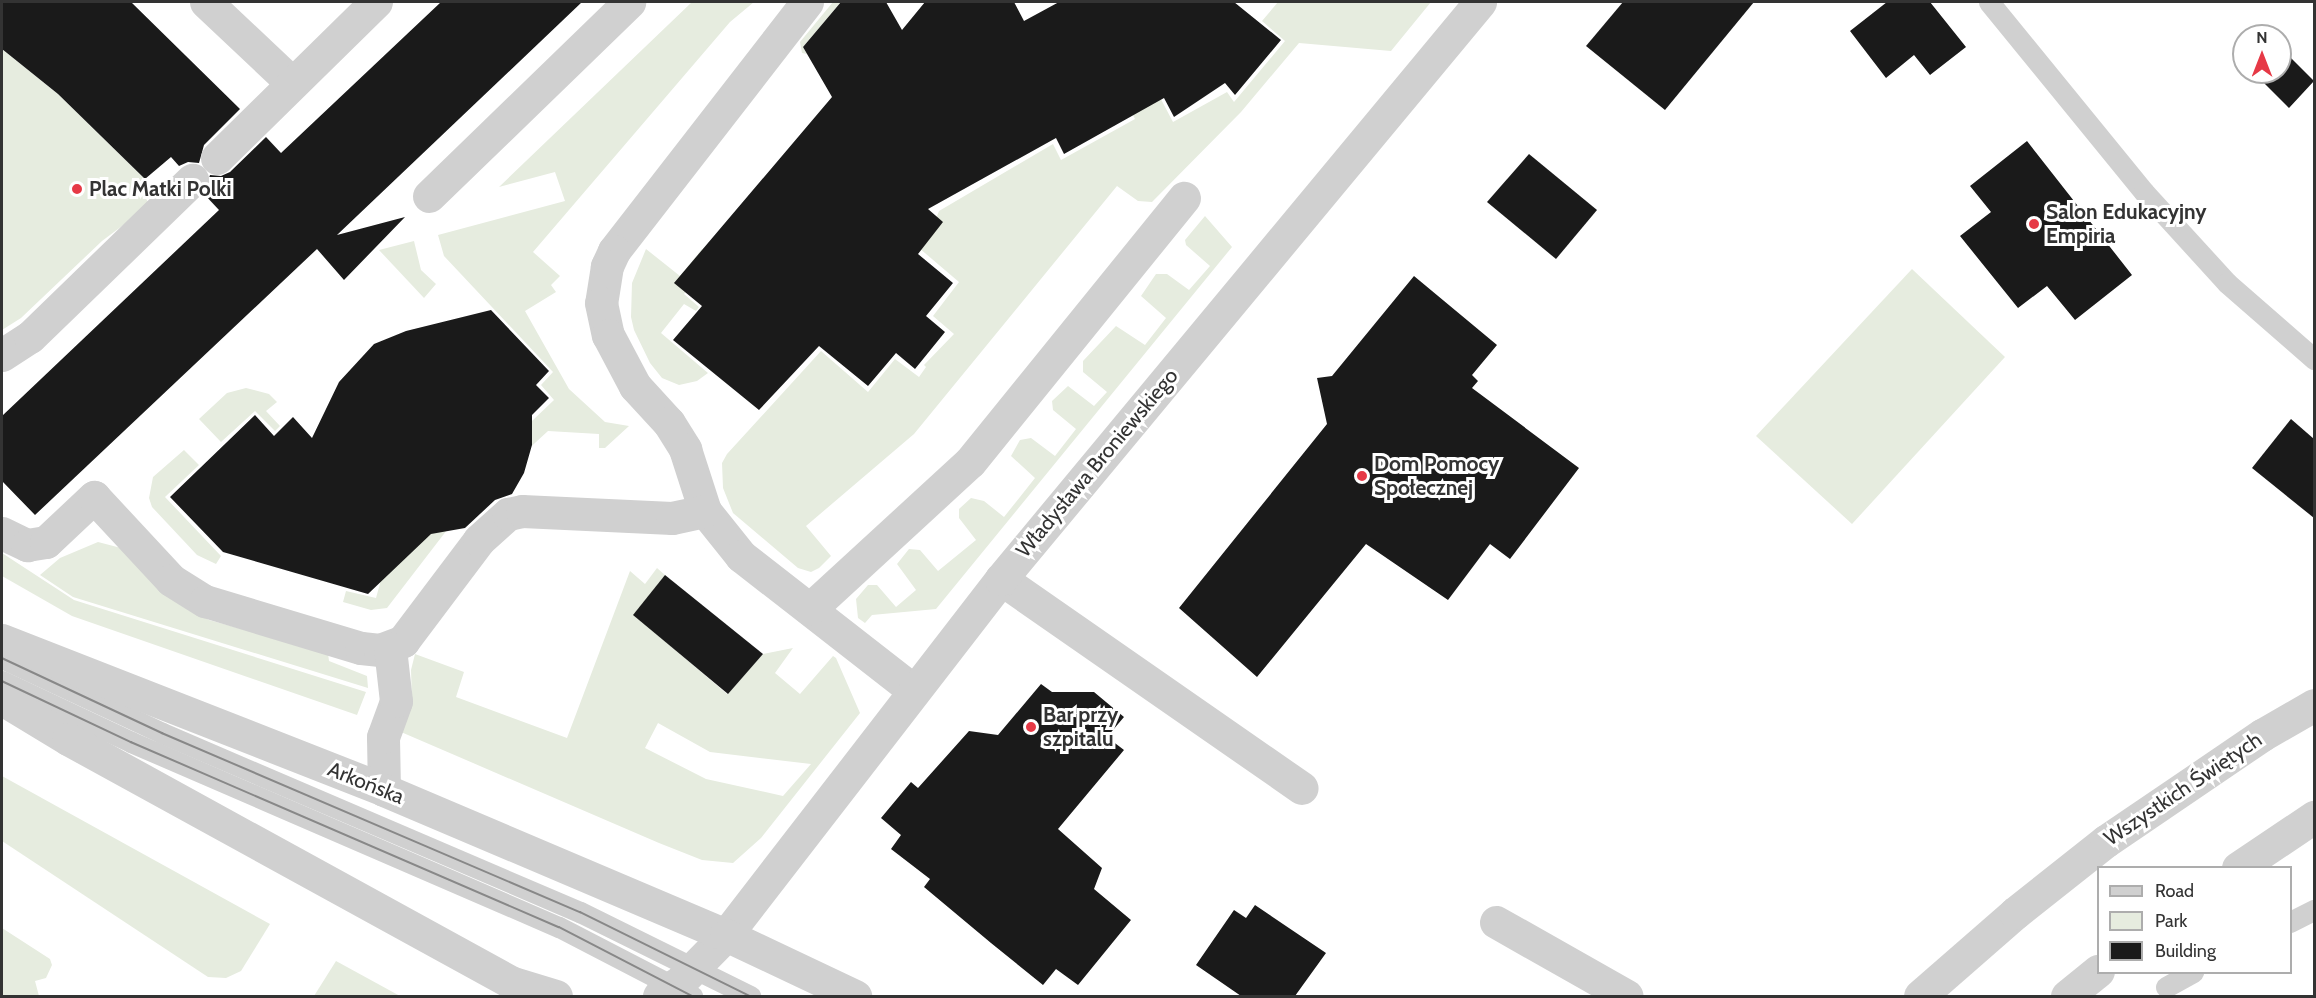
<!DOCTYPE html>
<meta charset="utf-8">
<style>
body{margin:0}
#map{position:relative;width:2316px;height:998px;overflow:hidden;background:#fff;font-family:Cabin,sans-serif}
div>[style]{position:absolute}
.green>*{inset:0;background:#e6ecdf}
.building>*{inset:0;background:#1a1a1a}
.service>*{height:21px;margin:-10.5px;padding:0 10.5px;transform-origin:10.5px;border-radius:10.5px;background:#d0d0d0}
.minor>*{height:33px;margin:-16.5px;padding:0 16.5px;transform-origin:16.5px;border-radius:16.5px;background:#d0d0d0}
.tertiary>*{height:33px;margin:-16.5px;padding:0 16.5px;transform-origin:16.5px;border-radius:16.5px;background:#d0d0d0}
.tram>*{height:1.5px;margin:-0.75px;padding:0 0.75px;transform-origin:0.75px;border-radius:0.75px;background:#888}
.dots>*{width:16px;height:16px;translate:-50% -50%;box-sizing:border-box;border:3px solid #fff;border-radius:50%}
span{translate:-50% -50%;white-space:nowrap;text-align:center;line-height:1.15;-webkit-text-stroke:6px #fff;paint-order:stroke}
.poi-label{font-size:21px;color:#333;font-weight:700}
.left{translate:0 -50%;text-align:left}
.street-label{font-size:21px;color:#333}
.frame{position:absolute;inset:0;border:3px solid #333;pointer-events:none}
.legend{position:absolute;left:2097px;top:866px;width:195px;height:108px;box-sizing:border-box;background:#fff;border:2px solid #adadad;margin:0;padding:8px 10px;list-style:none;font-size:18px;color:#333}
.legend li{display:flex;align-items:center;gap:12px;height:30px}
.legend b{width:30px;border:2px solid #adadad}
.north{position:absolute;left:2232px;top:24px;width:60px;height:60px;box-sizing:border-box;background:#fff;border:2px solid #adadad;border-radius:50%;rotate:0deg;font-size:16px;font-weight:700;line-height:24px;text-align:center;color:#333}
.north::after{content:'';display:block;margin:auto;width:21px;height:27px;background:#e63946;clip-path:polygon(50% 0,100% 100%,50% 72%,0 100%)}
</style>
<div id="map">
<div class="green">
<i style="clip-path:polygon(692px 2px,754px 2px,730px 22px,533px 252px,560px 276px,551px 285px,556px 292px,525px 311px,569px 389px,605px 422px,629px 426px,605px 448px,599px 448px,599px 434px,548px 431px,524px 453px,512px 440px,554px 400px,541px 385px,553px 372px,444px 256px,438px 235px,565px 201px,555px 172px,499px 187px)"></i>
<i style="clip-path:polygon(833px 2px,841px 2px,803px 47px,807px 54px,802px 53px,800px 42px)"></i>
<i style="clip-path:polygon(1278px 2px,1431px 2px,1391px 51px,1299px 43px,1241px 112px,1152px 202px,1138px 201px,1117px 186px,914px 434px,806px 526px,831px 556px,819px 568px,811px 572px,798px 568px,733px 513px,723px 488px,722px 463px,727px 454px,821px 351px,868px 392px,895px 359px,919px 377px,926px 367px,924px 365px,954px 334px,933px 316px,959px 282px,912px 242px,935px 221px,939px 211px,1053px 144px,1061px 160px,1135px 119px,1126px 102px,1154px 86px,1173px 122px,1227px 92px,1234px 102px,1285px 41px,1262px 21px)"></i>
<i style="clip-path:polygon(2px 49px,58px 94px,145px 179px,143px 194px,150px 205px,102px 241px,21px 318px,2px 330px)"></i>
<i style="clip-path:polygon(1205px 216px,1232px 247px,936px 609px,872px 615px,865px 623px,858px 618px,856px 599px,868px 585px,877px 585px,896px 607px,916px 590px,897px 564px,909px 549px,920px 550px,938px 571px,976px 540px,959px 518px,959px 509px,971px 498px,984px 501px,1004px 517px,1035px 478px,1011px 456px,1020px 440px,1031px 438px,1055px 456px,1076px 429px,1053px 410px,1052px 401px,1068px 386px,1094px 406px,1107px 392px,1083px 372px,1083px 361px,1116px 326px,1145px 345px,1166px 318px,1141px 296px,1156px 274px,1167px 274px,1189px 290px,1210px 266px,1186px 245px,1185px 240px)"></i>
<i style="clip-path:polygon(414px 241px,421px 270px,436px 284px,424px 298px,379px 250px)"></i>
<i style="clip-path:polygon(646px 249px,680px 276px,702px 249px,714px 258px,684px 294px,699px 307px,696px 311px,684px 304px,661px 333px,708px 373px,697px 381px,679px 385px,662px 378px,650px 363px,634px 330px,631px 317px,632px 283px)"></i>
<i style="clip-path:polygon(1912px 269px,2005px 357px,1852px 524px,1756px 436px)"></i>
<i style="clip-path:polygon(246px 388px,269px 394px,277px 402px,266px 411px,280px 426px,275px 431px,255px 411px,221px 442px,199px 419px,227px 393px)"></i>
<i style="clip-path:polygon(184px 450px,199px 465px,165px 497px,221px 556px,216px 564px,197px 555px,152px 507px,149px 498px,153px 477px)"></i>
<i style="clip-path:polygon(470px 500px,387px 608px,371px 610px,343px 602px,346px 591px,376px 598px,387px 558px)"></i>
<i style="clip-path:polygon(98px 542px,121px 548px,186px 608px,209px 620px,328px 653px,329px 661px,367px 676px,368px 688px,73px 597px,40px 575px,60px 558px)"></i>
<i style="clip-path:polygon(2px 553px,74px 600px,366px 692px,357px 715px,72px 616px,2px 576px)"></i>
<i style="clip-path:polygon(evenodd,657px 568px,665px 575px,634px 615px,727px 694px,763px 654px,793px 648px,775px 673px,800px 694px,833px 656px,836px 658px,860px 713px,761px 838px,733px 863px,702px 860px,659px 843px,401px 732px,412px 701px,411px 670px,415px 654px,464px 672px,456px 697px,567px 738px,630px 571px,645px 584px,657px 568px,658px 723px,710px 752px,811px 764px,783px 796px,706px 779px,645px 748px,658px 723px)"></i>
<i style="clip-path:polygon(2px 776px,270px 924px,241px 971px,226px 978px,208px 977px,2px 841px)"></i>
<i style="clip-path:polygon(2px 928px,50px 959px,52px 965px,46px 978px,35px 981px,39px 996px,2px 996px)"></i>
<i style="clip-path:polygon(336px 961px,400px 996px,314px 996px)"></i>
</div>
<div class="building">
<i style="clip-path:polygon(2px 2px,131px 2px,240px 109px,204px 145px,199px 163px,188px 162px,179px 166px,171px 157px,145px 179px,58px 94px,2px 49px)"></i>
<i style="clip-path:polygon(441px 2px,582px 2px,337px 235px,405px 217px,344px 280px,317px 249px,35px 515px,2px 481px,2px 416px,219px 210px,204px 194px,210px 175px,221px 176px,230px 172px,266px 137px,281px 153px)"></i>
<i style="clip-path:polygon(841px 2px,886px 2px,902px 30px,925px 2px,1014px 2px,1024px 21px,1059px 2px,1234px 2px,1281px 40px,1235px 95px,1225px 83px,1174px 117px,1164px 98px,1064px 154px,1056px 138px,928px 209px,943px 222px,918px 254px,953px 283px,926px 316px,945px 332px,915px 369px,896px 353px,868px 386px,819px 346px,759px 410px,673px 340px,702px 306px,674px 283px,832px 97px,803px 47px)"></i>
<i style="clip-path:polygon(1623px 2px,1754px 2px,1665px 110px,1586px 46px)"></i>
<i style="clip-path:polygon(1887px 2px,1930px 2px,1966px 47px,1930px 75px,1914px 55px,1886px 78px,1850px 31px)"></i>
<i style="clip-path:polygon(2287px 54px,2314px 81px,2289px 108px,2261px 80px,2269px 72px,2280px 72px,2280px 61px)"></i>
<i style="clip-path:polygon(2027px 141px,2132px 275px,2075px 320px,2047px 286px,2018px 308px,1960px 236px,1991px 212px,1970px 186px)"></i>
<i style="clip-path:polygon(1529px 154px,1597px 210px,1556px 259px,1487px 202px)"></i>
<i style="clip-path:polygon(1414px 276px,1497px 345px,1472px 375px,1478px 381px,1472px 388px,1579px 468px,1510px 559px,1490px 544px,1448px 600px,1366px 544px,1257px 677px,1179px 608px,1327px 424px,1317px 378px,1332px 376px)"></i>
<i style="clip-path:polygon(491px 310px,549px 371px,536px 385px,549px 398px,532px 415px,532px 445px,524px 473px,512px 494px,495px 500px,465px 528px,431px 534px,368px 594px,223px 552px,170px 497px,255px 415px,274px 436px,293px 417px,312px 438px,339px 382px,374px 344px,406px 331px)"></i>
<i style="clip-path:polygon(2291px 419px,2314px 439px,2314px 518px,2252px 468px)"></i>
<i style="clip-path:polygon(665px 575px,763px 654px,728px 694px,633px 615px)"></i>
<i style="clip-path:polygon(1041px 684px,1052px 692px,1094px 692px,1124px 717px,1107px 737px,1124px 750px,1058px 829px,1102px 868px,1094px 889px,1131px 920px,1078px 985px,1056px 969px,1043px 985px,991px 943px,924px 887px,930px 879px,891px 849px,901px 835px,881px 818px,911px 782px,918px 788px,969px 731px,998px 735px)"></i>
<i style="clip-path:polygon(1255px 905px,1326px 953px,1295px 996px,1241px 996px,1196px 965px,1234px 910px,1246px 918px)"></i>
</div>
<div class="service">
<i style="left:1989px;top:2px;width:245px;rotate:50.8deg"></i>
<i style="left:2144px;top:192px;width:123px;rotate:47.6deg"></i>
<i style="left:2227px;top:283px;width:116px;rotate:41.1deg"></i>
<i style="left:2px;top:658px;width:177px;rotate:25.1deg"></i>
<i style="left:162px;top:733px;width:455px;rotate:23.2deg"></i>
<i style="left:580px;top:912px;width:190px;rotate:26.3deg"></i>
<i style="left:2px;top:681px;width:143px;rotate:25.3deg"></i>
<i style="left:131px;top:742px;width:466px;rotate:23.4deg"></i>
<i style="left:559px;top:927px;width:150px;rotate:27.4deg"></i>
<i style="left:2290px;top:922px;width:27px;rotate:-27deg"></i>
<i style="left:2166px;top:987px;width:31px;rotate:-29deg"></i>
</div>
<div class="minor">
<i style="left:206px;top:2px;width:117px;rotate:43.3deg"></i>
<i style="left:807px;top:2px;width:315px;rotate:127.8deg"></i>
<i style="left:614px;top:251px;width:17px;rotate:115deg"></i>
<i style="left:607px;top:266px;width:37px;rotate:99deg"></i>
<i style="left:601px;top:303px;width:33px;rotate:78deg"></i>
<i style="left:608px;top:335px;width:58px;rotate:62.1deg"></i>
<i style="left:635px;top:386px;width:50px;rotate:47.4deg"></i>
<i style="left:669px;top:423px;width:31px;rotate:58deg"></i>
<i style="left:685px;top:449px;width:65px;rotate:72.1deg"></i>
<i style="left:705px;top:511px;width:58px;rotate:51.3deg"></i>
<i style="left:741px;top:556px;width:218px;rotate:37.9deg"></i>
<i style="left:217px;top:158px;width:223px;rotate:-44.5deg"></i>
<i style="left:429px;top:196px;width:279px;rotate:-44.1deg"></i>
<i style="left:2px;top:355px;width:33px;rotate:-33deg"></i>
<i style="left:30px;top:337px;width:226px;rotate:-44.1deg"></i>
<i style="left:2px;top:533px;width:28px;rotate:26deg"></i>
<i style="left:27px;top:545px;width:19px;rotate:-9deg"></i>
<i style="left:46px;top:542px;width:66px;rotate:-43.2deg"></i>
<i style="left:94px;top:497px;width:113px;rotate:47.1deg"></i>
<i style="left:171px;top:580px;width:40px;rotate:32deg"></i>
<i style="left:205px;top:601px;width:163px;rotate:16.8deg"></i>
<i style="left:361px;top:648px;width:19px;rotate:6deg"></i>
<i style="left:380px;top:650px;width:25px;rotate:-21deg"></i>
<i style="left:403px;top:641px;width:126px;rotate:-53deg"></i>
<i style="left:479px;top:540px;width:39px;rotate:-42deg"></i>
<i style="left:508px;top:514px;width:14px;rotate:-12deg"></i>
<i style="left:522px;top:511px;width:150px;rotate:2.7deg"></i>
<i style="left:672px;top:518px;width:34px;rotate:-12deg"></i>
<i style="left:1001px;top:579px;width:366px;rotate:34.8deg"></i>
<i style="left:810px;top:609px;width:217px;rotate:-42.6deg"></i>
<i style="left:970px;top:462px;width:340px;rotate:-51deg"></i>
<i style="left:384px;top:790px;width:53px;rotate:-91.1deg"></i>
<i style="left:383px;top:737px;width:38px;rotate:-70deg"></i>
<i style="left:396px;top:701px;width:53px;rotate:-96.5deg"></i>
<i style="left:1496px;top:922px;width:150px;rotate:29.5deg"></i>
<i style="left:510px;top:982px;width:48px;rotate:16.9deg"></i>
<i style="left:659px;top:996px;width:25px;rotate:-34deg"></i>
<i style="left:680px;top:982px;width:66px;rotate:-45.6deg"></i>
<i style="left:726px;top:935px;width:450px;rotate:-52.3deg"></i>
<i style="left:1001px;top:579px;width:750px;rotate:-50.3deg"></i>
</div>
<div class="tertiary">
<i style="left:2px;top:640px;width:410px;rotate:21.4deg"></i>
<i style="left:384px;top:790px;width:371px;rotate:23deg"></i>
<i style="left:726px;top:935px;width:143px;rotate:25.3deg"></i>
<i style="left:2px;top:699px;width:77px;rotate:31.2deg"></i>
<i style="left:68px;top:739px;width:534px;rotate:28.77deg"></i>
<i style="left:2238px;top:868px;width:92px;rotate:-33.9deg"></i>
<i style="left:1920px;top:996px;width:126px;rotate:-41.1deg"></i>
<i style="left:2015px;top:913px;width:116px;rotate:-38.4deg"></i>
<i style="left:2106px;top:841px;width:189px;rotate:-34.2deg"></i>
<i style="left:2262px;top:735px;width:60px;rotate:-30deg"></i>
<i style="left:2067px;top:996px;width:40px;rotate:-39deg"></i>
</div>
<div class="tram">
<i style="left:2px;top:658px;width:177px;rotate:25.1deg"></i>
<i style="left:162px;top:733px;width:455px;rotate:23.2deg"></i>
<i style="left:580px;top:912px;width:190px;rotate:26.3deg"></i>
<i style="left:2px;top:681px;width:143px;rotate:25.3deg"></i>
<i style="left:131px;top:742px;width:466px;rotate:23.4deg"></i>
<i style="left:559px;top:927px;width:150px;rotate:27.4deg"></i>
</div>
<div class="dots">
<i style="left:77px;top:189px;background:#e63946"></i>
<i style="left:2034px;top:224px;background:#e63946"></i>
<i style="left:1362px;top:476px;background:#e63946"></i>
<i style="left:1031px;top:727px;background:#e63946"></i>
</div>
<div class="poi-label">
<span class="left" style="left:89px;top:189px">Plac Matki Polki</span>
<span class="left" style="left:2046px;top:224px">Salon Edukacyjny<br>Empiria</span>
<span class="left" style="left:1374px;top:476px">Dom Pomocy<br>Społecznej</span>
<span class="left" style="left:1043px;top:727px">Bar przy<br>szpitalu</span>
</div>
<div class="street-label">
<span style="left:1097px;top:463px;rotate:-50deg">Władysława Broniewskiego</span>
<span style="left:366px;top:783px;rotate:22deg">Arkońska</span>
<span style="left:2183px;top:789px;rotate:-34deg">Wszystkich Świętych</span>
</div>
<div class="frame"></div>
<ul class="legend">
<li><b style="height:8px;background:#d0d0d0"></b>Road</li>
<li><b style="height:16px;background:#e6ecdf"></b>Park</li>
<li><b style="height:16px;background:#1a1a1a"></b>Building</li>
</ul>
<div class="north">N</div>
</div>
